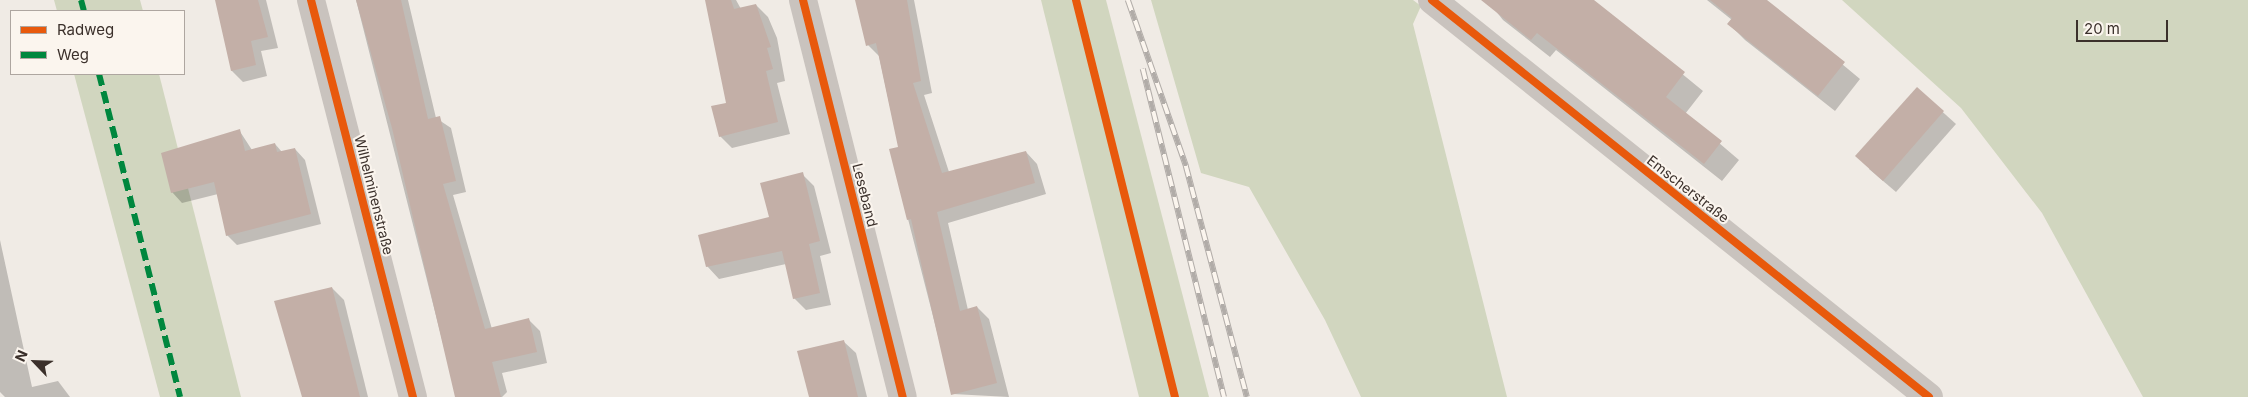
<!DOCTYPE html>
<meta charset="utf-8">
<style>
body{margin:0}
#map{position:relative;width:2248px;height:397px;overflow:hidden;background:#f0ebe5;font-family:Inter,sans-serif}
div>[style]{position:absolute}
.green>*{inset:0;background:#d1d6bf}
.shadow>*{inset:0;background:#0003}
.building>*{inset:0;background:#c3afa7}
.minor>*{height:28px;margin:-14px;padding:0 14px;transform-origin:14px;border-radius:14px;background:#c9c3be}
.rail>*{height:5.5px;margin-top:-2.75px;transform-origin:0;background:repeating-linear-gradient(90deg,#fbf5ee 0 11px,#b1aca8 0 22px);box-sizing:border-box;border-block:1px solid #b1aca8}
.quiet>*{height:6px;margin-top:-3px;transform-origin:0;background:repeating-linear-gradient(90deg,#00873e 0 12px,transparent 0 18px)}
.cycleway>*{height:8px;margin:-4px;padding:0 4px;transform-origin:4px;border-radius:4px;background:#e8590c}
span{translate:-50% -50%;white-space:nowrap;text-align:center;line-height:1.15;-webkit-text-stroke:4px #fbf5ee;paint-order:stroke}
.street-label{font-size:14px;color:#3b302b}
.legend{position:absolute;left:10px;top:10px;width:175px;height:65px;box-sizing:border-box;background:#fbf5ee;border:1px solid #aea6a0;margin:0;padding:6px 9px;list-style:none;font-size:15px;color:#3b302b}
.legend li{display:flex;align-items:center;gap:10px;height:25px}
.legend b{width:25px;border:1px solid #aea6a0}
.north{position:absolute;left:10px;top:337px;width:50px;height:50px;-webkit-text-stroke:4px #fbf5ee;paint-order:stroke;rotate:294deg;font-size:14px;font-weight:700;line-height:20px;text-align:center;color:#3b302b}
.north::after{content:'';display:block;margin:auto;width:18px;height:22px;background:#3b302b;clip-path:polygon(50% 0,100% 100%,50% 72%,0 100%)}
.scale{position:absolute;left:2076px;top:20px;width:92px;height:22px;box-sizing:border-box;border:2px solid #3b302b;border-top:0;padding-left:6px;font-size:15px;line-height:18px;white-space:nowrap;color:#3b302b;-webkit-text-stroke:4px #fbf5ee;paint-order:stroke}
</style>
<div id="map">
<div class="green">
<i style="clip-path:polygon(54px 0,140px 0,143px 11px,57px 11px)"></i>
<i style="clip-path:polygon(1041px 0,1106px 0,1209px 397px,1139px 397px)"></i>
<i style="clip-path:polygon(1151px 0,1413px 0,1421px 6px,1413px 24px,1507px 397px,1361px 397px,1325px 320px,1249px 187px,1201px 173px)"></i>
<i style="clip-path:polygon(1842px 0,2248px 0,2248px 397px,2143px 397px,2042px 213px,1961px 108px)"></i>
<i style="clip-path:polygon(74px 74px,159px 74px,241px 397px,160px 397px)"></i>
</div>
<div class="shadow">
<i style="clip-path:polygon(216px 0,266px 0,278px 48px,261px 51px,267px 76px,243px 82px,232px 71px)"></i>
<i style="clip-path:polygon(356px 0,408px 0,436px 118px,451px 128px,466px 192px,453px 195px,492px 329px,529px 320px,540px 331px,547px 363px,502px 373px,507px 392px,502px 397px,466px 397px,451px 375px)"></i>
<i style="clip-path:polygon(706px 0,736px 0,741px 9px,756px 5px,768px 17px,777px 38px,785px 81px,777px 83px,790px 134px,732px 148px,720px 136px,727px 104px)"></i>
<i style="clip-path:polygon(856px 0,914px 0,932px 93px,924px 95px,949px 172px,1026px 152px,1037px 164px,1046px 194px,948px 223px,968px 310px,977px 307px,989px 319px,1009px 397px,953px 394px,908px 219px,899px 148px,879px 56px,868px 45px)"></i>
<i style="clip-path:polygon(1487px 0,1592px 0,1703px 91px,1685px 114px,1739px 160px,1722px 181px,1556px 50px,1550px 57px,1503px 20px)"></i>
<i style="clip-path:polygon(1707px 0,1765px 0,1860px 79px,1835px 111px,1745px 40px,1729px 24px,1732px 20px)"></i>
<i style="clip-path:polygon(1917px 89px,1956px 124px,1896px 192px,1869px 169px)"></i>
<i style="clip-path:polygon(239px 130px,252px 150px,275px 144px,282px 152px,295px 149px,305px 160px,321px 224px,237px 245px,227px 235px,218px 194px,182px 203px,172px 192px)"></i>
<i style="clip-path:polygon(802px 174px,814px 186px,831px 253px,820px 256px,831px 305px,806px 310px,794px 298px,786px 264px,719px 279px,707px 266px,770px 218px)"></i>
<i style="clip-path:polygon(0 240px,32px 387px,58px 381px,70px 397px,5px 397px,0 392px)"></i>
<i style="clip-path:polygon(332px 288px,344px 300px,368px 397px,306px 397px)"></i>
<i style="clip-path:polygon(843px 341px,856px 353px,867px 397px,810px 397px)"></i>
</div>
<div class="building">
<i style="clip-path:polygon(215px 0,258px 0,268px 37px,251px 41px,256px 65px,231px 71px)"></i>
<i style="clip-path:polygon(356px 0,401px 0,428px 119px,440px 116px,456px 181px,443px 184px,485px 329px,529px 318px,537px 352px,492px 362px,501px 397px,455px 397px,392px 128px)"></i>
<i style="clip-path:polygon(705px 0,731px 0,734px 9px,756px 4px,771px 47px,767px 48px,773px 69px,766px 71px,778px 122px,719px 137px,711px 106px,726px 103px)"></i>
<i style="clip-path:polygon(855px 0,907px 0,921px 81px,913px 83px,942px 173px,1026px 151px,1035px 183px,937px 212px,960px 311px,977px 306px,997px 383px,951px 395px,911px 219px,907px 220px,889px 149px,898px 147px,876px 43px,866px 46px)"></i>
<i style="clip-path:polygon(1481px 0,1594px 0,1685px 72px,1666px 97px,1722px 141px,1704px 164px,1537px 33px,1531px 40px)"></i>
<i style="clip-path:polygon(1710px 0,1767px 0,1845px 62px,1818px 96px,1727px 24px,1732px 18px)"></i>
<i style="clip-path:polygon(1917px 87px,1944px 111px,1883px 181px,1855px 156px)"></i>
<i style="clip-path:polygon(240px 129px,245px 151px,275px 143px,277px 152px,295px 148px,311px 214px,226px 236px,214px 182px,171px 193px,161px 153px)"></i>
<i style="clip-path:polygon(803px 172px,820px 241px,809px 244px,820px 293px,793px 299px,782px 251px,706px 267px,698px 235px,769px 217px,760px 183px)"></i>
<i style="clip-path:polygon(332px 287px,360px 397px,302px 397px,274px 301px)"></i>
<i style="clip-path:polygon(844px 340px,858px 397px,809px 397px,797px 351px)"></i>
</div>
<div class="minor">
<i style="left:311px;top:0;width:410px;rotate:75.6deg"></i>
<i style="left:803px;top:0;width:409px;rotate:75.9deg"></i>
<i style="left:1432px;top:0;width:636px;rotate:38.62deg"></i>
</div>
<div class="rail">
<i style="left:1128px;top:0;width:176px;rotate:70.7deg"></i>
<i style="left:1186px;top:166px;width:239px;rotate:75.2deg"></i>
<i style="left:1143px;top:69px;width:338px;rotate:76.1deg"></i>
</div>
<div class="quiet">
<i style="left:81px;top:0;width:11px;rotate:75deg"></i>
<i style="left:99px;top:74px;width:333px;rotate:75.9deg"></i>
</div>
<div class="cycleway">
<i style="left:311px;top:0;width:410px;rotate:75.6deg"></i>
<i style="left:803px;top:0;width:409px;rotate:75.9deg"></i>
<i style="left:1076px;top:0;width:409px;rotate:76deg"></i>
<i style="left:1432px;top:0;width:636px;rotate:38.62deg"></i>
</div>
<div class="street-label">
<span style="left:1688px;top:189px;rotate:38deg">Emscherstraße</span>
<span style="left:374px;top:195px;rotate:76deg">Wilhelminenstraße</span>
<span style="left:865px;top:195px;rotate:76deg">Leseband</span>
</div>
<ul class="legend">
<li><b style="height:6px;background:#e8590c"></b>Radweg</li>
<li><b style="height:6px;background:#00873e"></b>Weg</li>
</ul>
<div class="north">N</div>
<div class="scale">20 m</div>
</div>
